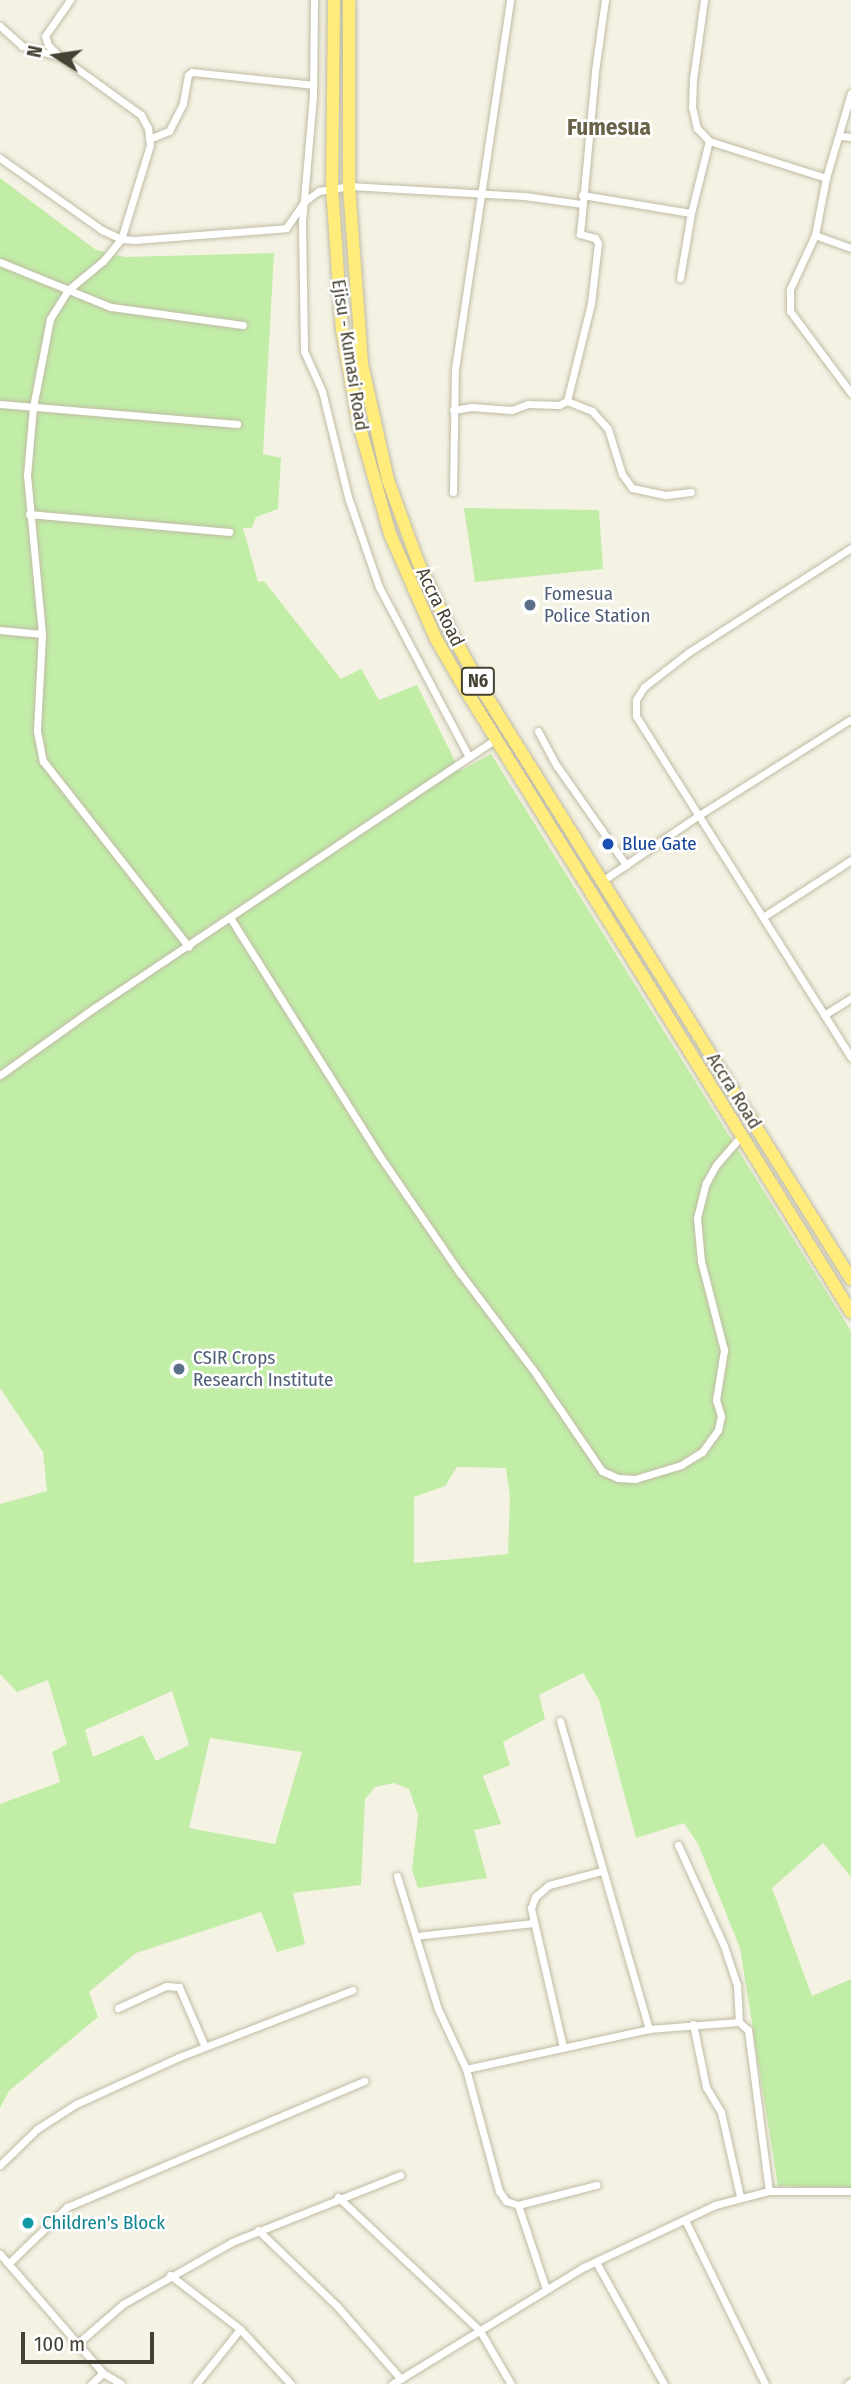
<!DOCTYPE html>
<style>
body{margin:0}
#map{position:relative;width:851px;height:2384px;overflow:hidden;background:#f4f2e3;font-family:"Fira Sans Condensed",sans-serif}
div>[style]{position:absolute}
.green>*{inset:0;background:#c1eda7}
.roads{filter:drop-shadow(0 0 2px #c0bba5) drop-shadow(0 0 2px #c0bba5)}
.minor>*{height:7px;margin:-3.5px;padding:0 3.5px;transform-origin:3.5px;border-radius:3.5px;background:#fff}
.trunk>*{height:12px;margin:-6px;padding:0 6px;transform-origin:6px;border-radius:6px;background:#ffec7a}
.dots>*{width:19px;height:19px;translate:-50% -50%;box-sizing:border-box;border:4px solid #fff;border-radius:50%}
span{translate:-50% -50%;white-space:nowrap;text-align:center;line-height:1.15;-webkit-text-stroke:5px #fff;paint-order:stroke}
.shield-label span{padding:2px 5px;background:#fff;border:2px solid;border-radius:5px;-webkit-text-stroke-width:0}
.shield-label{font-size:18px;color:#464233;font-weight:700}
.street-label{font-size:19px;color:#464233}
.service-label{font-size:19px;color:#4e5e75}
.left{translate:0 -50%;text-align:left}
.transit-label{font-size:19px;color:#164399}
.culture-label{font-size:19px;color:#0d838f}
.quarter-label{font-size:23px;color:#6a6249;font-weight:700}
.north{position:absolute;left:21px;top:21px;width:70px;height:70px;-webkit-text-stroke:5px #fff;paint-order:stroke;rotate:282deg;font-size:19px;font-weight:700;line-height:28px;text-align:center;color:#464233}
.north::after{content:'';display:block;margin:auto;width:24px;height:32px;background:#464233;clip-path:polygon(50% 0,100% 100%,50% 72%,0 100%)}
.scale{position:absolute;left:21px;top:2332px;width:133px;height:32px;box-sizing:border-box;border:4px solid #464233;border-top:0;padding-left:9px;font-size:21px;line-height:24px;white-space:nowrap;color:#464233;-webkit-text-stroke:5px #fff;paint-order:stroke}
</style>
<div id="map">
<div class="green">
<i style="clip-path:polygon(evenodd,0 178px,96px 250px,125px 257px,274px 253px,263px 454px,281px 458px,278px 509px,256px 517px,252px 528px,243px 528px,258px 582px,264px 581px,341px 679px,361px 669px,379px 700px,417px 685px,460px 771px,491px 754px,851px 1331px,851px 1877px,823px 1843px,772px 1888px,812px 1996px,851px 1979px,851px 2188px,778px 2186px,740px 1948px,698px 1844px,684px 1823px,636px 1838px,599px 1700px,583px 1673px,539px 1695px,545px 1719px,503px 1742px,510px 1765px,483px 1776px,501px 1824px,474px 1830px,487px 1878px,418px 1888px,412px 1870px,418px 1815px,409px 1789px,394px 1783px,375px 1787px,365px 1799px,361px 1885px,293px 1893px,305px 1944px,277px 1952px,261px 1912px,136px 1953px,89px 1992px,98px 2017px,9px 2091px,0 2108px,0 1804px,60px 1782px,52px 1752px,67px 1744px,48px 1680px,17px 1692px,0 1674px,0 1504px,47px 1491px,43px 1452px,0 1388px,0 178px,457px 1467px,506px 1468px,510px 1497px,508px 1554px,414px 1563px,414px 1497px,445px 1486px,457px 1467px,0 178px,172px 1691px,189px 1745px,156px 1761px,143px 1735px,93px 1757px,85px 1730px,172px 1691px,0 178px,210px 1738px,302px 1752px,275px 1844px,189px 1828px,210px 1738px)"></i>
<i style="clip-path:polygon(464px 508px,599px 510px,603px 569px,475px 582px)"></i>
</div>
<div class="roads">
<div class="minor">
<i style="left:314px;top:0;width:96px;rotate:90.6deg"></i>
<i style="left:313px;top:96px;width:126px;rotate:95deg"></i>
<i style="left:302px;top:222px;width:129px;rotate:89.1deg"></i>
<i style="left:304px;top:351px;width:44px;rotate:65.8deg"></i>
<i style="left:322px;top:391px;width:109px;rotate:76.2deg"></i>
<i style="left:348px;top:497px;width:95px;rotate:71deg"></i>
<i style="left:379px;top:587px;width:192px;rotate:62.1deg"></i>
<i style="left:704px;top:0;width:80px;rotate:97.9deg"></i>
<i style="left:693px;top:79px;width:28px;rotate:92deg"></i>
<i style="left:692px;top:107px;width:22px;rotate:77deg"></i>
<i style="left:697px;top:128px;width:18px;rotate:47deg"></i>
<i style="left:709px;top:141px;width:123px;rotate:17.5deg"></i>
<i style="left:0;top:26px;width:30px;rotate:42deg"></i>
<i style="left:22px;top:46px;width:41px;rotate:15.8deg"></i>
<i style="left:61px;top:57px;width:99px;rotate:35.9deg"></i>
<i style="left:141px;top:115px;width:15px;rotate:62deg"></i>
<i style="left:148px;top:128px;width:17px;rotate:83deg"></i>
<i style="left:150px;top:145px;width:98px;rotate:107.1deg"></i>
<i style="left:121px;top:239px;width:28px;rotate:129deg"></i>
<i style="left:103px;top:261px;width:45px;rotate:140.4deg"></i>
<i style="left:68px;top:290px;width:34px;rotate:122deg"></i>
<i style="left:50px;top:319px;width:90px;rotate:100.9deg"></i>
<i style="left:33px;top:407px;width:68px;rotate:95deg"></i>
<i style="left:27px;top:475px;width:160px;rotate:84.6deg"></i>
<i style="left:42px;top:634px;width:97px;rotate:93deg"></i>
<i style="left:37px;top:731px;width:31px;rotate:79deg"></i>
<i style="left:43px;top:761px;width:236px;rotate:51.9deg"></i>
<i style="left:60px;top:57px;width:17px;rotate:-135deg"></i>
<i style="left:48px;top:45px;width:9px;rotate:-108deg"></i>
<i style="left:45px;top:36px;width:44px;rotate:-55.2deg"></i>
<i style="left:851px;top:93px;width:89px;rotate:106.4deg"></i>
<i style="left:826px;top:178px;width:58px;rotate:100.9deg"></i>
<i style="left:815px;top:235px;width:60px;rotate:114.8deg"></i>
<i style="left:790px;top:289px;width:22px;rotate:90deg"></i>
<i style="left:790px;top:311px;width:102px;rotate:53.4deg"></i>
<i style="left:840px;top:136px;width:11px;rotate:5deg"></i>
<i style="left:149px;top:139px;width:22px;rotate:-22deg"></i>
<i style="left:169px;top:131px;width:31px;rotate:-63deg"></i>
<i style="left:183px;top:103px;width:28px;rotate:-80deg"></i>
<i style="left:188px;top:75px;width:5px;rotate:-37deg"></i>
<i style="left:192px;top:72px;width:122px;rotate:6.1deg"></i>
<i style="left:0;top:158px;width:125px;rotate:35.2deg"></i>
<i style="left:102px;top:230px;width:21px;rotate:25deg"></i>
<i style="left:121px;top:239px;width:14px;rotate:4deg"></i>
<i style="left:135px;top:240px;width:151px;rotate:-4.5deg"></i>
<i style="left:286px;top:228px;width:33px;rotate:-55deg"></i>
<i style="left:305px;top:201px;width:17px;rotate:-36deg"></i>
<i style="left:319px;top:191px;width:30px;rotate:-9deg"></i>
<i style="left:349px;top:186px;width:175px;rotate:3.3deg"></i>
<i style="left:524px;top:196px;width:59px;rotate:7.9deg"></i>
<i style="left:582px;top:195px;width:110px;rotate:9.4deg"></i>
<i style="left:815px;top:235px;width:38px;rotate:20deg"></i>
<i style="left:0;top:262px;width:120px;rotate:22.1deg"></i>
<i style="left:111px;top:307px;width:133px;rotate:7.8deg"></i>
<i style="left:680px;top:278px;width:66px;rotate:-80.4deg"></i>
<i style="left:691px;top:213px;width:74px;rotate:-76deg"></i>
<i style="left:567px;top:401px;width:27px;rotate:22deg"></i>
<i style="left:592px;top:411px;width:24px;rotate:48deg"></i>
<i style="left:608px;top:429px;width:47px;rotate:72.7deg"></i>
<i style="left:622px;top:474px;width:17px;rotate:54deg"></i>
<i style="left:632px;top:488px;width:35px;rotate:12deg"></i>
<i style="left:666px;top:495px;width:25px;rotate:-7deg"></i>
<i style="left:0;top:404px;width:238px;rotate:4.8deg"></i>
<i style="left:453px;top:410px;width:19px;rotate:-9deg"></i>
<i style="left:472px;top:407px;width:40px;rotate:4.3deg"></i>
<i style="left:512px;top:410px;width:17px;rotate:-21deg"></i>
<i style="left:528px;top:404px;width:31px;rotate:2deg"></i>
<i style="left:559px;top:405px;width:9px;rotate:-27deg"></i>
<i style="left:567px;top:401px;width:101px;rotate:-76.2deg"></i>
<i style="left:591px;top:303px;width:60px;rotate:-83.3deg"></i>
<i style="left:598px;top:243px;width:6px;rotate:-121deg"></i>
<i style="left:595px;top:238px;width:16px;rotate:-165deg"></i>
<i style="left:580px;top:234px;width:164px;rotate:-84.7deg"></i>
<i style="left:595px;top:71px;width:72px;rotate:-82deg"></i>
<i style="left:453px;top:492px;width:123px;rotate:-89.1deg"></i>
<i style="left:455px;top:369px;width:373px;rotate:-81.5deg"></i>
<i style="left:29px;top:514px;width:201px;rotate:5.1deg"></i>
<i style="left:851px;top:548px;width:193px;rotate:147.3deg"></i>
<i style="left:689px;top:652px;width:57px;rotate:142.1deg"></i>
<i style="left:644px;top:687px;width:15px;rotate:122deg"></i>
<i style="left:636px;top:700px;width:16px;rotate:90deg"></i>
<i style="left:636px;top:716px;width:404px;rotate:57.8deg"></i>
<i style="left:0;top:630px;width:42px;rotate:5.4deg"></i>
<i style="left:538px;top:731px;width:40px;rotate:62deg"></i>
<i style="left:557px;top:766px;width:121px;rotate:55.1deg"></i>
<i style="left:602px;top:881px;width:114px;rotate:-34.2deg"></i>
<i style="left:696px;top:817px;width:183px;rotate:-32.3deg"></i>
<i style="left:763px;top:917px;width:105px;rotate:-32.9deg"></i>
<i style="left:231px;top:919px;width:275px;rotate:57.9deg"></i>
<i style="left:377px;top:1152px;width:147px;rotate:55.6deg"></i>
<i style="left:460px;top:1273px;width:126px;rotate:53deg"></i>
<i style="left:536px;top:1374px;width:117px;rotate:55.8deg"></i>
<i style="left:602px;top:1471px;width:17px;rotate:24deg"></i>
<i style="left:618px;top:1478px;width:17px;rotate:3deg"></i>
<i style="left:635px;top:1479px;width:48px;rotate:-16.9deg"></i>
<i style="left:681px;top:1465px;width:25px;rotate:-32deg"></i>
<i style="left:702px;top:1452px;width:27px;rotate:-54deg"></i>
<i style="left:718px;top:1430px;width:14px;rotate:-78deg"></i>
<i style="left:721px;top:1416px;width:17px;rotate:-107deg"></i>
<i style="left:716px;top:1400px;width:51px;rotate:-80.9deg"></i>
<i style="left:724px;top:1350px;width:92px;rotate:-104.5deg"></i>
<i style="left:701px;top:1261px;width:43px;rotate:-95.3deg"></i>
<i style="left:697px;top:1218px;width:36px;rotate:-76deg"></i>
<i style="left:706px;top:1183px;width:21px;rotate:-61deg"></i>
<i style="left:716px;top:1165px;width:40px;rotate:-49deg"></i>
<i style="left:824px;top:1015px;width:32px;rotate:-32deg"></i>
<i style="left:0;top:1075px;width:115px;rotate:-35.5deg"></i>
<i style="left:94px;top:1008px;width:482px;rotate:-33.8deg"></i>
<i style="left:560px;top:1721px;width:321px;rotate:73.9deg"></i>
<i style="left:678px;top:1845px;width:111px;rotate:65.5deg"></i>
<i style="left:724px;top:1946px;width:41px;rotate:71.6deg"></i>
<i style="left:737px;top:1985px;width:37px;rotate:87deg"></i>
<i style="left:397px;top:1876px;width:139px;rotate:72.9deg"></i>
<i style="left:438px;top:2009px;width:66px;rotate:65deg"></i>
<i style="left:466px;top:2069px;width:126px;rotate:74.9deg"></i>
<i style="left:499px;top:2191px;width:12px;rotate:55deg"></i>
<i style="left:506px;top:2201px;width:13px;rotate:18deg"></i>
<i style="left:518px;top:2205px;width:81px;rotate:-14.4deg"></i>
<i style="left:416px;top:1936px;width:119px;rotate:-6.3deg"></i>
<i style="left:118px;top:2008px;width:53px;rotate:-24.6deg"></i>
<i style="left:166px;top:1986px;width:13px;rotate:4deg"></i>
<i style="left:179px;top:1987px;width:65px;rotate:66.6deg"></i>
<i style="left:693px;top:2024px;width:64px;rotate:78.3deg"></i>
<i style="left:706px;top:2087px;width:29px;rotate:59deg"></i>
<i style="left:721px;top:2112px;width:86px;rotate:77.3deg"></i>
<i style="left:563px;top:2047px;width:143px;rotate:-103deg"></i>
<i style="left:531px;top:1908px;width:12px;rotate:-70deg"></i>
<i style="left:535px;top:1897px;width:18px;rotate:-41deg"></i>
<i style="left:549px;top:1885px;width:55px;rotate:-14.8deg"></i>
<i style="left:466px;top:2069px;width:187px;rotate:-12.3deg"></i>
<i style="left:649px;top:2029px;width:90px;rotate:-4.4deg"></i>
<i style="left:739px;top:2022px;width:12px;rotate:42deg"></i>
<i style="left:748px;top:2030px;width:162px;rotate:82.6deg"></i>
<i style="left:0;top:2165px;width:52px;rotate:-44.2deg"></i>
<i style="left:37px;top:2129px;width:46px;rotate:-32.7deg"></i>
<i style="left:76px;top:2104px;width:113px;rotate:-24.5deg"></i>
<i style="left:179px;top:2057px;width:186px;rotate:-21.1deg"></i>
<i style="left:338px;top:2197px;width:195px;rotate:43.3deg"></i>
<i style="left:480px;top:2331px;width:61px;rotate:59.7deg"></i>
<i style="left:518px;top:2205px;width:89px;rotate:71.6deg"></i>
<i style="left:685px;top:2220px;width:182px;rotate:64deg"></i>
<i style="left:258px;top:2230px;width:110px;rotate:43.9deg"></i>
<i style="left:337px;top:2306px;width:97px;rotate:48.8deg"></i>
<i style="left:0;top:2254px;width:157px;rotate:49.1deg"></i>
<i style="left:103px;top:2373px;width:21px;rotate:31deg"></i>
<i style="left:596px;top:2262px;width:140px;rotate:60.9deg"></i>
<i style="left:9px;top:2263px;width:81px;rotate:-44deg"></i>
<i style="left:67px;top:2207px;width:323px;rotate:-23deg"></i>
<i style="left:170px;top:2275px;width:88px;rotate:37.6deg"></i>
<i style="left:240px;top:2329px;width:75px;rotate:47.2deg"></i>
<i style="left:77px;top:2344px;width:61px;rotate:-41deg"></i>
<i style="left:123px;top:2304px;width:125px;rotate:-29.6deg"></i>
<i style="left:232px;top:2242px;width:181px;rotate:-21.7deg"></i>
<i style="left:91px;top:2384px;width:16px;rotate:-43deg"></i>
<i style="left:196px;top:2384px;width:70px;rotate:-51.3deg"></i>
<i style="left:392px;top:2384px;width:225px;rotate:-31.4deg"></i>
<i style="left:584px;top:2267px;width:145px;rotate:-25.3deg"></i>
<i style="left:715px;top:2205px;width:56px;rotate:-14.5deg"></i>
<i style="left:769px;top:2191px;width:82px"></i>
<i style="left:848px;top:2384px;width:4px;rotate:-34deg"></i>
</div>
<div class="trunk">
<i style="left:334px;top:0;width:188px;rotate:90.6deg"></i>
<i style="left:332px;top:188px;width:142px;rotate:86deg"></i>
<i style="left:342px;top:330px;width:92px;rotate:80deg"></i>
<i style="left:358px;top:421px;width:117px;rotate:74.2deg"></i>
<i style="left:390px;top:534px;width:115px;rotate:66.3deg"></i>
<i style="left:436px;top:639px;width:58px;rotate:59.9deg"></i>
<i style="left:465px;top:689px;width:733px;rotate:58.22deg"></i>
<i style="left:349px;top:0;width:186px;rotate:90deg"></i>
<i style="left:349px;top:186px;width:178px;rotate:85.8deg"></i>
<i style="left:362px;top:364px;width:119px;rotate:77.4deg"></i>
<i style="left:388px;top:480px;width:87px;rotate:69.9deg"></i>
<i style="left:418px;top:562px;width:84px;rotate:64.7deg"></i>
<i style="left:454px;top:638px;width:64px;rotate:61deg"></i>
<i style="left:485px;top:694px;width:690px;rotate:57.97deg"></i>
</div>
</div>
<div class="dots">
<i style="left:530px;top:605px;background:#5c6f8a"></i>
<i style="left:608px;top:844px;background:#1a4fb4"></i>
<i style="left:179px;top:1369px;background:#5c6f8a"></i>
<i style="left:28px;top:2223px;background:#0f9aa8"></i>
</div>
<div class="shield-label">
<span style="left:478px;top:681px">N6</span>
</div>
<div class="street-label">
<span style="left:350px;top:355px;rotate:81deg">Ejisu - Kumasi Road</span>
<span style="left:440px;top:607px;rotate:64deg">Accra Road</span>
<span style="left:734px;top:1091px;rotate:58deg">Accra Road</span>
</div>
<div class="service-label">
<span class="left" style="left:544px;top:605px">Fomesua<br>Police Station</span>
<span class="left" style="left:193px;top:1369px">CSIR Crops<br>Research Institute</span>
</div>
<div class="transit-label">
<span class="left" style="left:622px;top:844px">Blue Gate</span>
</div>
<div class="culture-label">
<span class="left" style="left:42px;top:2223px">Children's Block</span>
</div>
<div class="quarter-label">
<span style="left:609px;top:127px">Fumesua</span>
</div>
<div class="north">N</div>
<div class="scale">100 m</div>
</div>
